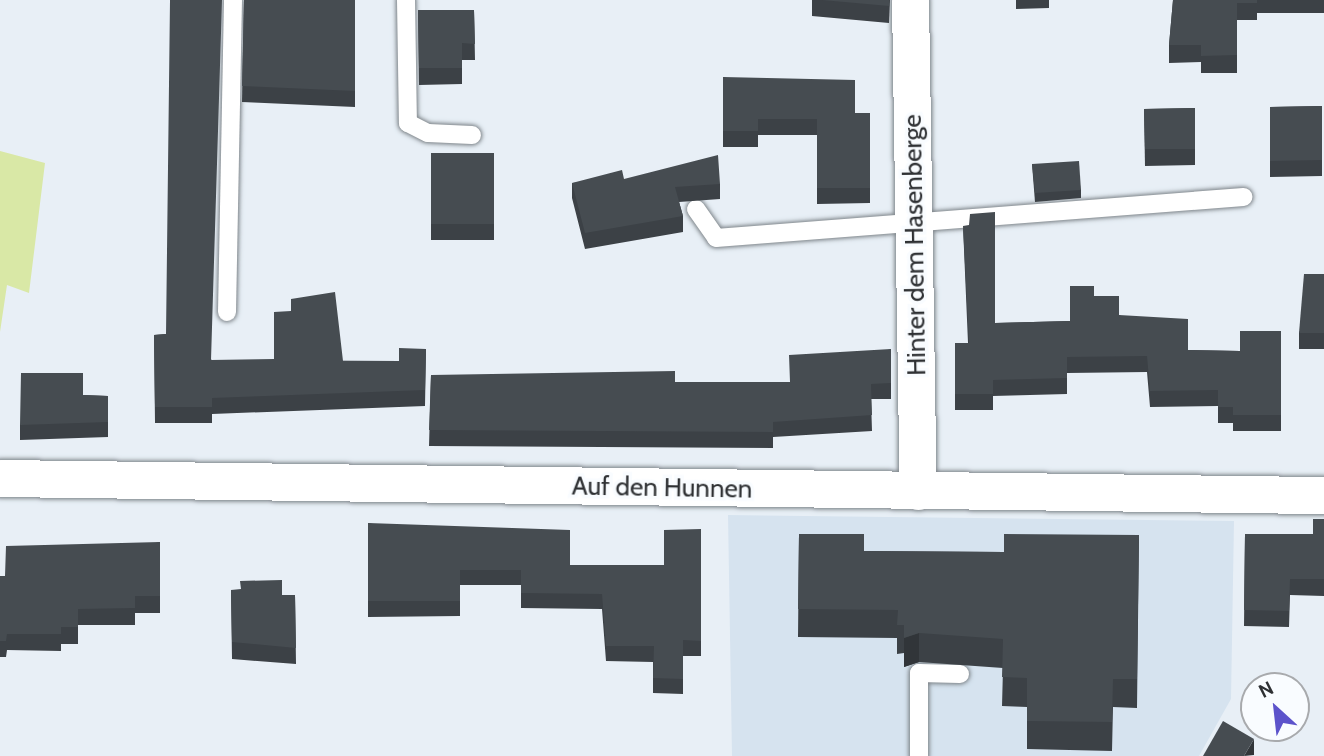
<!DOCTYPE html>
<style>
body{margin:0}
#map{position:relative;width:1324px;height:756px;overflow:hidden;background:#e8eff6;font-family:Cabin,sans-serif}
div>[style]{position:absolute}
.built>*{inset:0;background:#d6e3ef}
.green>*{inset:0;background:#d9e8a6}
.roads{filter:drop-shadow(0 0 2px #7f868b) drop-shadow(0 0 2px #7f868b)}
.service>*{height:18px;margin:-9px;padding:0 9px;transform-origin:9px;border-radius:9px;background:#fff}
.minor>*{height:37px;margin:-18.5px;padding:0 18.5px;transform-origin:18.5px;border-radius:18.5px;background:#fff}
.wall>*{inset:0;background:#3c4146}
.shaded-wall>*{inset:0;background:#313539}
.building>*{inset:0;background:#464c51}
span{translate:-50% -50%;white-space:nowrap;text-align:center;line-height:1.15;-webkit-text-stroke:7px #f9fcff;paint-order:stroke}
.street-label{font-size:26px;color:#2e3033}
.north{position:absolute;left:1240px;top:672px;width:70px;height:70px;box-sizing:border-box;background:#f9fcff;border:2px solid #a8aaad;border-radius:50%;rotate:333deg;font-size:19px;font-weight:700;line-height:28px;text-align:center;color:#2e3033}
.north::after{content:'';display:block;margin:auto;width:24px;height:32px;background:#5c53cb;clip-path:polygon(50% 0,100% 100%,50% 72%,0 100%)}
</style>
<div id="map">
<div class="built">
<i style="clip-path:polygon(728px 515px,1234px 521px,1231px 699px,1199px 756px,732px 756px)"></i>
</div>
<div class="green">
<i style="clip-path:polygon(0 151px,45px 163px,29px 293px,7px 285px,0 332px)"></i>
</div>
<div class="roads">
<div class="service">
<i style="left:406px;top:0;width:123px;rotate:89.1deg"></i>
<i style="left:408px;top:123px;width:22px;rotate:27deg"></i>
<i style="left:428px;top:133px;width:44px;rotate:2.6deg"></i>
<i style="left:696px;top:209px;width:35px;rotate:55deg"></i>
<i style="left:716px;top:238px;width:529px;rotate:-4.45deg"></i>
<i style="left:227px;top:312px;width:312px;rotate:-88.9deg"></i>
<i style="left:919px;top:756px;width:83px;rotate:-90deg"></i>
<i style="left:919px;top:673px;width:41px;rotate:1.4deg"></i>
</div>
<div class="minor">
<i style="left:910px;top:0;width:491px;rotate:89.1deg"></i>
<i style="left:0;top:478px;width:1324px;rotate:0.74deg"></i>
</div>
</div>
<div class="wall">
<i style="clip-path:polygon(244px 0,355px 0,355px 107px,242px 102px)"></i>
<i style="clip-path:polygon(812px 0,890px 0,889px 23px,812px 16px)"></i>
<i style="clip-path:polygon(1016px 0,1049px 0,1049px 8px,1016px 9px)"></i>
<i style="clip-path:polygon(1173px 0,1324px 0,1324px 13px,1257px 13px,1257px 20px,1237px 20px,1237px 73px,1201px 73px,1201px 62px,1169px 63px,1169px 45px)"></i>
<i style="clip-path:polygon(418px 10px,474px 10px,475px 60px,462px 60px,462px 84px,419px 85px)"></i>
<i style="clip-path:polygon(723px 77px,855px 113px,870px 113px,870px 203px,817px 204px,817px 135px,758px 135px,758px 147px,723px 147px)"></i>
<i style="clip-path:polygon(1322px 106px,1322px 176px,1270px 177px,1270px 107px)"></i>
<i style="clip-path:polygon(1195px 108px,1195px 165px,1145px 166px,1144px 109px)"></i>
<i style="clip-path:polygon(431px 153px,494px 153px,494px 240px,431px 240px)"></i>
<i style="clip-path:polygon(1032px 164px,1081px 190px,1081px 198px,1035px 202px)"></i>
<i style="clip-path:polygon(624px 179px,720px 184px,720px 199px,679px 202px,683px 216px,683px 232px,585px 249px,572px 198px,572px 183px)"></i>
<i style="clip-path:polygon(963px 226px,995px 323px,1070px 321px,1094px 296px,1119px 315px,1188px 350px,1240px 351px,1281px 331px,1281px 431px,1233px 431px,1233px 423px,1218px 423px,1218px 406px,1150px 407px,1147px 372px,1067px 373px,1067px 394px,993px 396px,993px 410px,955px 410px,955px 343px,968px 343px)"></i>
<i style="clip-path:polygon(1324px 274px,1324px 349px,1299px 349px,1299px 333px)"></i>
<i style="clip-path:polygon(166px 334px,212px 360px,399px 361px,426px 349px,425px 406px,212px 414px,212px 423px,155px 423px,154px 335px)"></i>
<i style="clip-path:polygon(891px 349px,891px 399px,871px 399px,872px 431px,773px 437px,773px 448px,429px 446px,431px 375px,675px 382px,790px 382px)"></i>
<i style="clip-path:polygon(83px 395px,108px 396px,108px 437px,20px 440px,20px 425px)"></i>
<i style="clip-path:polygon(1324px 519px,1324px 596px,1290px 595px,1289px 627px,1244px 626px,1245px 534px,1313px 534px)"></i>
<i style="clip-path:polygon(368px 523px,570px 565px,664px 565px,701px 529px,701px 656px,683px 656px,683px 694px,653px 693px,653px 662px,606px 661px,602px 609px,521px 608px,521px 585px,460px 585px,460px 616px,368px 617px)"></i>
<i style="clip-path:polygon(799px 534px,864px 551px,1004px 552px,1139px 535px,1137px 708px,1113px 707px,1112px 751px,1027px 749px,1027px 707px,1002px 706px,1003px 668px,919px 662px,904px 667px,904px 653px,897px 654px,897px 638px,798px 637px)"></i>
<i style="clip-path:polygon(160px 542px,160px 613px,135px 613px,135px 625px,78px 625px,78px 644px,61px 644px,61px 651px,7px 650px,6px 657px,0 657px,0 576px,5px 576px)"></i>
<i style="clip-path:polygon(231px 590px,282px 595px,295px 595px,296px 664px,232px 659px)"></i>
</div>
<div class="shaded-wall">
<i style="clip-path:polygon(919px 633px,919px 662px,904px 667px,904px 638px)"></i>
<i style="clip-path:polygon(1254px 739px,1254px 755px,1244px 756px)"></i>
</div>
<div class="building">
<i style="clip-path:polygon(170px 0,222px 0,211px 360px,274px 359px,274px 312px,291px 311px,291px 299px,335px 292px,343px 361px,399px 361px,399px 348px,426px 349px,425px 390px,212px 398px,212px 407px,155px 407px,154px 335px,166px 334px)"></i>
<i style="clip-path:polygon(244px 0,355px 0,355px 91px,242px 86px)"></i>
<i style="clip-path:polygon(822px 0,889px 0,889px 6px)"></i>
<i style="clip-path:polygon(1173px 0,1257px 0,1257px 3px,1237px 3px,1237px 55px,1201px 56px,1201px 45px,1169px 45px)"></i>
<i style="clip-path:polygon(418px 10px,474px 10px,475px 44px,462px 43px,462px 68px,419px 68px)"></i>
<i style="clip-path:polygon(723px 77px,855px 80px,855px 113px,870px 113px,870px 188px,817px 188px,817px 119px,758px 119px,758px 131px,723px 131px)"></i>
<i style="clip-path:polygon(1322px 106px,1322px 160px,1270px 161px,1270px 107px)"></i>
<i style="clip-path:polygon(1195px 108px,1195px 149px,1145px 149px,1144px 109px)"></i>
<i style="clip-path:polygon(431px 153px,494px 153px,494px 224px,431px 224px)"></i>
<i style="clip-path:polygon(718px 155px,720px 184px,675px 187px,683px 216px,585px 233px,572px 183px,622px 170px,624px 179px)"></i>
<i style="clip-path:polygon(1079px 161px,1081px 190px,1035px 193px,1032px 164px)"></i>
<i style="clip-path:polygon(995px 212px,995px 323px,1070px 321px,1070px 286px,1094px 286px,1094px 296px,1119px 296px,1119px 315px,1188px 319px,1188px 350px,1240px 351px,1240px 331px,1281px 331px,1281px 415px,1233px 415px,1233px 407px,1218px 407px,1218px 390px,1150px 391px,1147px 356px,1067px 357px,1067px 378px,993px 380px,993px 394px,955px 394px,955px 343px,969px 343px,963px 226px,969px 225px,970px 214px)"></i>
<i style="clip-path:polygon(1304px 274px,1324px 274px,1324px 333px,1299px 333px)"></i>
<i style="clip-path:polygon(891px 349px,891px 383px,871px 384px,872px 415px,773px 422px,773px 432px,429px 430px,431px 375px,675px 371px,675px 382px,790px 382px,789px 355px)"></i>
<i style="clip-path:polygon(21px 373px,83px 373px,83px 395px,108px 396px,108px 422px,20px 425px)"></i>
<i style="clip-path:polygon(1313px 519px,1324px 519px,1324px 579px,1290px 579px,1289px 611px,1244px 610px,1245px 534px,1313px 534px)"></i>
<i style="clip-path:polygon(368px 523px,570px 530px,570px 565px,664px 565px,664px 530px,701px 529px,701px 641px,683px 640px,683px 679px,653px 678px,654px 646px,606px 646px,602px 594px,521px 593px,521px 570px,460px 570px,460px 601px,368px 601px)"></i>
<i style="clip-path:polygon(799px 534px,864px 534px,864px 551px,1004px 552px,1004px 534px,1139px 535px,1137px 679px,1113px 679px,1112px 722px,1027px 721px,1027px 678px,1002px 677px,1003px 639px,919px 633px,904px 638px,904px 625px,897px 625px,898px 610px,798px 609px)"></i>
<i style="clip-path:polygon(160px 542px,160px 596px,135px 596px,135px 608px,78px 609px,78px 627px,61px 627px,61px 634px,7px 634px,6px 641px,0 641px,0 576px,5px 576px,6px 546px)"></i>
<i style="clip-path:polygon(282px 580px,282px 595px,295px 595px,296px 648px,232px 642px,231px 590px,241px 589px,240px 581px)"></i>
<i style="clip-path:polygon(1223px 721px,1254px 739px,1244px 756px,1203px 756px)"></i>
</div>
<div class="street-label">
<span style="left:915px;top:245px;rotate:-91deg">Hinter dem Hasenberge</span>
<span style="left:662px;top:488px;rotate:1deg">Auf den Hunnen</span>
</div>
<div class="north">N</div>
</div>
